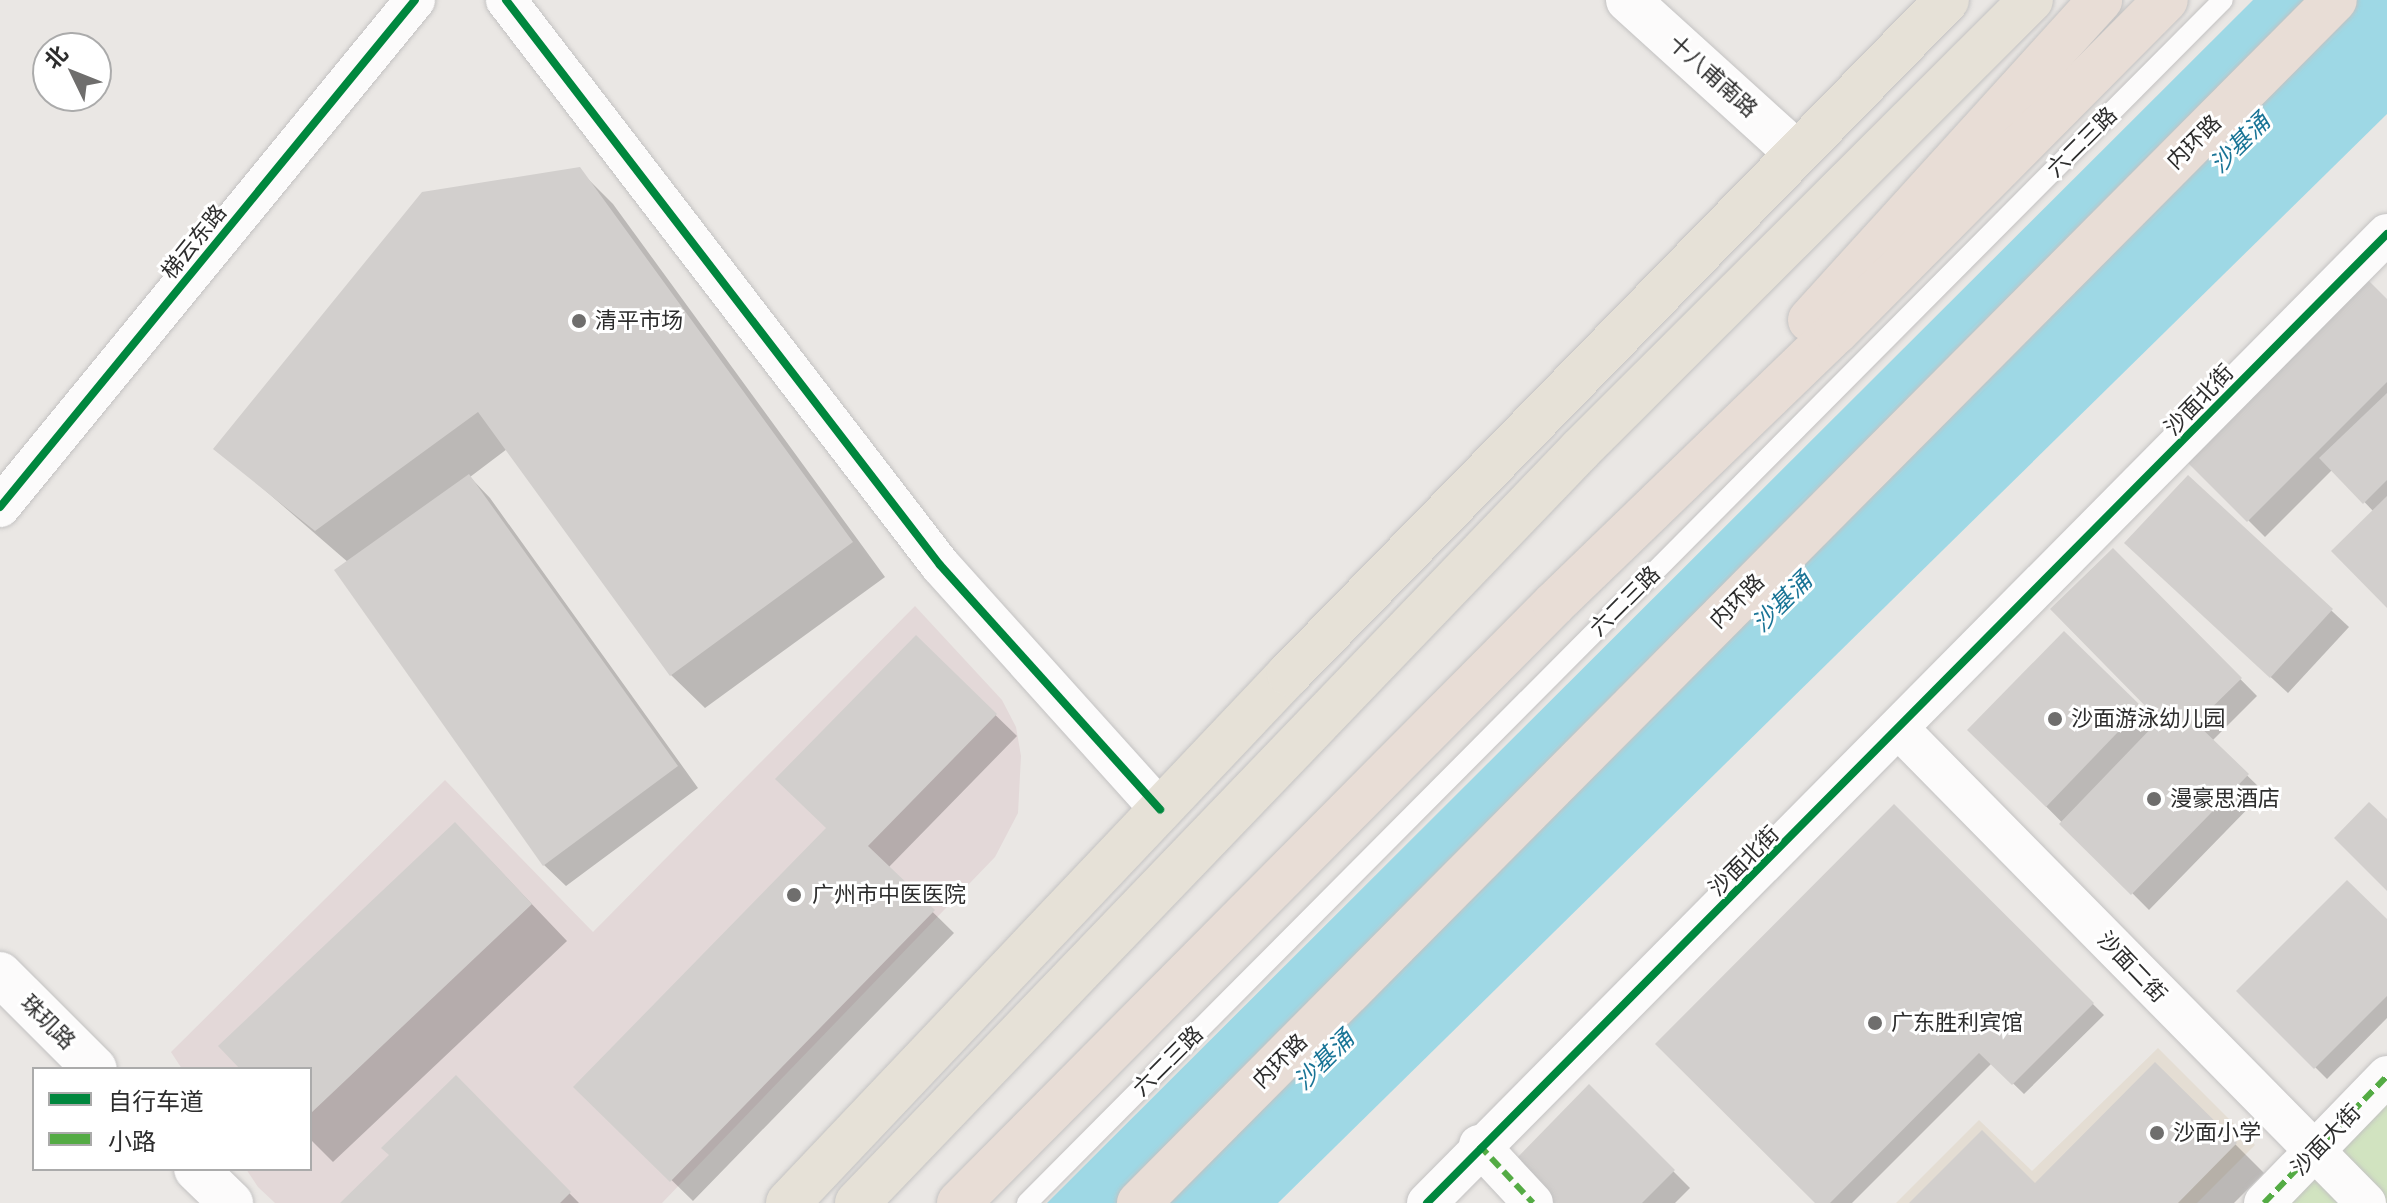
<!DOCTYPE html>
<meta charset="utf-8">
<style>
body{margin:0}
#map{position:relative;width:2387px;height:1203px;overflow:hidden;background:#eae7e4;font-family:Raleway,"Noto Sans SC",sans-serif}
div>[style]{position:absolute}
.education>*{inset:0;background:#e4ddd3}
.medical>*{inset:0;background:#e3d8d8}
.green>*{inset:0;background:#d1e3c0}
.water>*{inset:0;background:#9ed8e5}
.shadow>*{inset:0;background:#0003}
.building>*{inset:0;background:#d2cfcd}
.roads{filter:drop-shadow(0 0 2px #c3c2c2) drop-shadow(0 0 2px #c3c2c2)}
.lane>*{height:20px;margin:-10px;padding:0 10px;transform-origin:10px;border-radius:10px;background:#fcfbfb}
.street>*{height:40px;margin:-20px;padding:0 20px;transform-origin:20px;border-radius:20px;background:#fcfbfb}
.secondary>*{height:44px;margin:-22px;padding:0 22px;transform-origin:22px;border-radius:22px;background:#fcfbfb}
.primary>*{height:44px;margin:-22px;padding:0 22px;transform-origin:22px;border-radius:22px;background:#e6e1d7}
.highway>*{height:44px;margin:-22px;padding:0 22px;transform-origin:22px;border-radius:22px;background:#e8ddd6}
.quiet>*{height:6px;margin-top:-3px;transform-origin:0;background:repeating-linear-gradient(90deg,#54ab44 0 12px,transparent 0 18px)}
.cycleway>*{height:8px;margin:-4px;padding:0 4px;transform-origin:4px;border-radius:4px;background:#00873e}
.dots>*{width:22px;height:22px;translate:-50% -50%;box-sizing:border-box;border:4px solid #fff;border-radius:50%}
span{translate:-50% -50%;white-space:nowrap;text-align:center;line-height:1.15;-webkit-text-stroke:6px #fff;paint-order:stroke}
.street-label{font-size:22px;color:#2d2d2d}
.poi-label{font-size:22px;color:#2d2d2d}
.left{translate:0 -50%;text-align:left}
.water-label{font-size:24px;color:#197496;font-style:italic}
.legend{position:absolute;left:32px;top:1067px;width:280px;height:104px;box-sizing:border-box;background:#fff;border:2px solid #ababab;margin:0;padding:10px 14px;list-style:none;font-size:24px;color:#2d2d2d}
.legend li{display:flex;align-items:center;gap:16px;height:40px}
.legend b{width:40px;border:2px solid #ababab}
.north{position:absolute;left:32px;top:32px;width:80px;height:80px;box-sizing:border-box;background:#fff;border:2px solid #ababab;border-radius:50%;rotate:313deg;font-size:22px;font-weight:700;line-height:32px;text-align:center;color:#2d2d2d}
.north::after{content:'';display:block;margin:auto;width:28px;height:36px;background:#6f6e6d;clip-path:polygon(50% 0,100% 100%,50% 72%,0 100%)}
</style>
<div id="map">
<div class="education">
<i style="clip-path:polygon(2158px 1048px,2255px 1145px,2197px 1203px,1896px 1203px,1979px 1120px,2032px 1171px)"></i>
</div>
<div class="medical">
<i style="clip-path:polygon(915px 606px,1002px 700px,1016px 727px,1021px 756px,1018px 813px,995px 857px,662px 1203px,275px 1203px,258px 1187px,246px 1169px,310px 1169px,310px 1069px,182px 1069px,171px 1052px,445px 780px,593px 932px)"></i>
</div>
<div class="green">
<i style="clip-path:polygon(2387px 1098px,2387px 1203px,2335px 1153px)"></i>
<i style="clip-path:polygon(2312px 1172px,2346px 1203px,2281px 1203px)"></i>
</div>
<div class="water">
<i style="clip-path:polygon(2253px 0,2387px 0,2387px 114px,1278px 1203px,1047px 1203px)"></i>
</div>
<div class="shadow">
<i style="clip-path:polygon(579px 170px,613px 204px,885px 577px,705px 708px,671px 675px,507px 449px,470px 477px,490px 498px,698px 788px,566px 886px,544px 865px,349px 563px,216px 448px)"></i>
<i style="clip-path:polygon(2387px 302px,2387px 606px,2374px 512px,2333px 469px,2265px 537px,2190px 462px)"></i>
<i style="clip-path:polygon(2188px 477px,2349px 627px,2288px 693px,2144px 560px)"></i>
<i style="clip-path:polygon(2113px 550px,2257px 696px,2212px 741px,2264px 792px,2149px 910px,1970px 730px,2064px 634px,2157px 725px,2162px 720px)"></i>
<i style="clip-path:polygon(916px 638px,1017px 736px,888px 868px,954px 933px,693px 1201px,576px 1087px,828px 829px)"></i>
<i style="clip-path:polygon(1894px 807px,2104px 1015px,2024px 1094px,1992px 1063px,1852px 1203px,1818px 1203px)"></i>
<i style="clip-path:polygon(491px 861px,567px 941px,333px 1162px,310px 1139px,310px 1069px,243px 1069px)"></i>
<i style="clip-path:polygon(2387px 922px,2387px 1018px,2327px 1079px,2239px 991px)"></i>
<i style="clip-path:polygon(2155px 1064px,2264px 1173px,2234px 1203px,1911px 1203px,2035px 1186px)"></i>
<i style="clip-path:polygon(456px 1078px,579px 1203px,343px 1203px,392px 1155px)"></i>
<i style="clip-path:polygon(1589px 1087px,1690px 1188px,1675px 1203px,1557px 1203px)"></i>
</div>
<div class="building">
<i style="clip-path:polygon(580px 167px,853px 542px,670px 676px,478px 412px,315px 531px,213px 449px,422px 192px)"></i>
<i style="clip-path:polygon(2368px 280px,2387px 299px,2387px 382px,2247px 522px,2187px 462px)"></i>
<i style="clip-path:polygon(2387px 393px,2387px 480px,2363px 504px,2319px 458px)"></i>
<i style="clip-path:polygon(469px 474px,678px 766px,543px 866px,334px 570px)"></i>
<i style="clip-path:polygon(2188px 475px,2333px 609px,2270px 678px,2124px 543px)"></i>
<i style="clip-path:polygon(2387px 496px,2387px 608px,2331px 551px)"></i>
<i style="clip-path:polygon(2113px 548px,2242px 678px,2196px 723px,2249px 774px,2131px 895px,2059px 824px,2159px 720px,2050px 609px)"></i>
<i style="clip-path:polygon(2064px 631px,2142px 707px,2046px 807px,1967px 730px)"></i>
<i style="clip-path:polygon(916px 635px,997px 714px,868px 846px,935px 910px,670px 1182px,573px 1087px,826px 828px,775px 779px)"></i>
<i style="clip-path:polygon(2369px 802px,2387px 819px,2387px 891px,2334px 838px)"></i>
<i style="clip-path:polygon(1894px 804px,2094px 1003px,2012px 1085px,1979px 1053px,1830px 1203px,1815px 1203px,1655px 1044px)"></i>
<i style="clip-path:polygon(455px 822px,532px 904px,310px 1114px,310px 1069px,240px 1069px,218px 1046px)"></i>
<i style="clip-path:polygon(2347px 880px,2387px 919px,2387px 996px,2314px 1069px,2236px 991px)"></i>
<i style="clip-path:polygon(2155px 1062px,2237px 1143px,2178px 1203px,1909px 1203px,1982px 1130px,2035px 1183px)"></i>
<i style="clip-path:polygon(456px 1075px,571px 1192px,560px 1203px,340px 1203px,389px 1155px,381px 1148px)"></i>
<i style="clip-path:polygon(1589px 1084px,1675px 1170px,1642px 1203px,1554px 1203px,1513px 1162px)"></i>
</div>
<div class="roads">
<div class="lane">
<i style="left:1027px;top:1203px;width:1696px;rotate:-45.17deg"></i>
</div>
<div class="street">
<i style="left:506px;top:0;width:712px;rotate:52.47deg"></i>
<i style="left:940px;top:565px;width:329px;rotate:48deg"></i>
<i style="left:0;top:507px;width:655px;rotate:-50.7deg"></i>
<i style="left:1900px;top:730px;width:664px;rotate:45.43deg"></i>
<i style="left:1479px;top:1145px;width:79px;rotate:47deg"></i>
<i style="left:1427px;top:1203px;width:1364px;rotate:-45.27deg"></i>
<i style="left:2264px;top:1203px;width:177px;rotate:-45.9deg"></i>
</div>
<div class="secondary">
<i style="left:1628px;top:0;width:228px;rotate:42.2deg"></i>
<i style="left:0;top:974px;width:134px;rotate:45deg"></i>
<i style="left:196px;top:1169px;width:49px;rotate:44.2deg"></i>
</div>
<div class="primary">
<i style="left:788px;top:1203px;width:729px;rotate:-46.56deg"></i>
<i style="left:1289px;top:674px;width:942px;rotate:-45.69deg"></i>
<i style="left:857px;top:1203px;width:1044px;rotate:-46.16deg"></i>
<i style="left:1580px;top:450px;width:637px;rotate:-44.94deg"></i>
</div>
<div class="highway">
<i style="left:1810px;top:320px;width:432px;rotate:-47.8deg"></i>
<i style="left:959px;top:1203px;width:844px;rotate:-45.19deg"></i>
<i style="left:1554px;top:604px;width:392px;rotate:-44deg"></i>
<i style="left:1836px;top:332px;width:468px;rotate:-45.2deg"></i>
<i style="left:1139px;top:1203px;width:1696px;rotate:-45.17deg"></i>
</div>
</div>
<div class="quiet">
<i style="left:1479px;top:1145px;width:79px;rotate:47deg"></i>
<i style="left:2264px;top:1203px;width:177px;rotate:-45.9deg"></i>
</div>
<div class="cycleway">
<i style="left:506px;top:0;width:712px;rotate:52.47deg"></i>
<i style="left:940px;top:565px;width:329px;rotate:48deg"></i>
<i style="left:0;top:507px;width:655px;rotate:-50.7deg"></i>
<i style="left:1427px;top:1203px;width:1364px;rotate:-45.27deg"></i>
</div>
<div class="dots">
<i style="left:579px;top:321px;background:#6f6e6d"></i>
<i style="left:2055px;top:719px;background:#6f6e6d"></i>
<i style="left:2154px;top:799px;background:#6f6e6d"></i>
<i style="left:794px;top:895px;background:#6f6e6d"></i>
<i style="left:1875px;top:1023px;background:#6f6e6d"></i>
<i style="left:2157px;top:1133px;background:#6f6e6d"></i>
</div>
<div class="street-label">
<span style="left:1713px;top:76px;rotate:42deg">十八甫南路</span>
<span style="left:2082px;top:142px;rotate:-45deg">六二三路</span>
<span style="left:2194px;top:142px;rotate:-45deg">内环路</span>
<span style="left:194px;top:242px;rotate:-51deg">梯云东路</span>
<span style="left:2199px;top:400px;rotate:-46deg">沙面北街</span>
<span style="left:1625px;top:601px;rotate:-45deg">六二三路</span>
<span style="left:1737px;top:601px;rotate:-45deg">内环路</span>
<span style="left:1744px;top:861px;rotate:-45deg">沙面北街</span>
<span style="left:2132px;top:967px;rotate:46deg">沙面二街</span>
<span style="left:48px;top:1022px;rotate:45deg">珠玑路</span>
<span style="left:1168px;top:1061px;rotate:-45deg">六二三路</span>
<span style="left:1280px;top:1061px;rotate:-45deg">内环路</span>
<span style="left:2326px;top:1140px;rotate:-46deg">沙面大街</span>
</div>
<div class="poi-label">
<span class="left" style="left:595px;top:321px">清平市场</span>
<span class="left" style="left:2071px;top:719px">沙面游泳幼儿园</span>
<span class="left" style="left:2170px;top:799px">漫豪思酒店</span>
<span class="left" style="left:812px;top:895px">广州市中医医院</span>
<span class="left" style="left:1891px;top:1023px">广东胜利宾馆</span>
<span class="left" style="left:2173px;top:1133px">沙面小学</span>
</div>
<div class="water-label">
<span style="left:2240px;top:143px;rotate:-45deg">沙基涌</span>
<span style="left:1782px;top:602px;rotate:-45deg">沙基涌</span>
<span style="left:1324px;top:1060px;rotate:-45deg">沙基涌</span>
</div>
<ul class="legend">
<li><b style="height:10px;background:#00873e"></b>自行车道</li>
<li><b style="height:10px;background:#54ab44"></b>小路</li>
</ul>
<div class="north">北</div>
</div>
